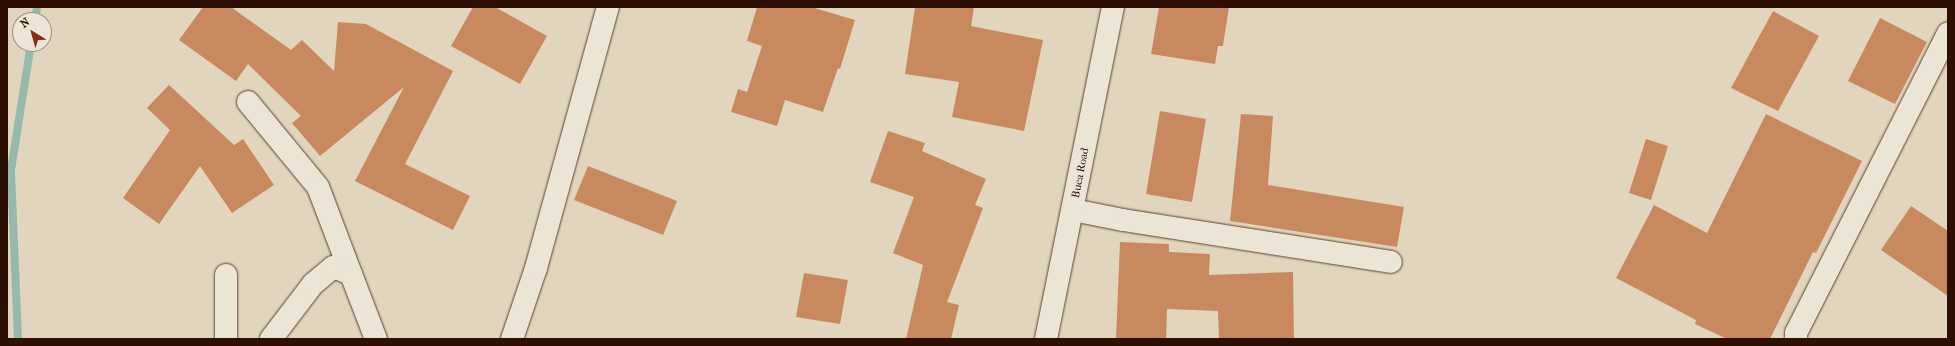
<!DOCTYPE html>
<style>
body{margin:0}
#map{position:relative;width:1955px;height:346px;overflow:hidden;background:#e1d6bd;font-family:"IM FELL French Canon",serif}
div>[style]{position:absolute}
.stream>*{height:8px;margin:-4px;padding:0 4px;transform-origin:4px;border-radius:4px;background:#95baab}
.building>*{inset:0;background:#c8895f}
.roads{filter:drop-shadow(0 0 1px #5b4132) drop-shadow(0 0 1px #5b4132)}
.street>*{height:22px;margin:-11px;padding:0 11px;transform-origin:11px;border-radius:11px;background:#ece4d4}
span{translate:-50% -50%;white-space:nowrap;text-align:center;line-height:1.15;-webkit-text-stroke:3px #ece4d4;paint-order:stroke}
.street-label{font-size:11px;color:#2e0f03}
.frame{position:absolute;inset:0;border:8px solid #2e0f03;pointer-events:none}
.north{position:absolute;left:12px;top:12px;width:40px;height:40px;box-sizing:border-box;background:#ece4d4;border:1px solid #a08f80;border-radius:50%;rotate:323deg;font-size:11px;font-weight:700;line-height:16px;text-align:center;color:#2e0f03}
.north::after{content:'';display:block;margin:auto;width:14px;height:18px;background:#8f2418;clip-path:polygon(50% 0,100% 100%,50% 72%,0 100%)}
</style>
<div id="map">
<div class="stream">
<i style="left:35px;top:20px;width:13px;rotate:-81deg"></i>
<i style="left:18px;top:339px;width:169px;rotate:-92.4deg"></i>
<i style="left:11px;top:170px;width:128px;rotate:-81deg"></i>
</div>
<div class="building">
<i style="clip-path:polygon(203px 7px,231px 7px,291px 50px,302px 40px,334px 71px,338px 22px,366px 24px,453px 71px,405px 164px,470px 196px,453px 230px,355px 181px,404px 87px,320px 156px,292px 123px,301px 116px,248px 64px,236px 81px,179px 40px)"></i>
<i style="clip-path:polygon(473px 7px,495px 7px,547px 36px,520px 84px,451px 46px)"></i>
<i style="clip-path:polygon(757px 7px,811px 7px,855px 20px,840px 69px,838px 68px,823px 112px,785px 100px,777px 126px,731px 112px,738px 89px,747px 92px,762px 46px,747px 41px)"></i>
<i style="clip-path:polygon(915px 7px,974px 7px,971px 26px,1043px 40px,1024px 131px,952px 117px,959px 82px,905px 74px)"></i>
<i style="clip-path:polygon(1159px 7px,1229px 7px,1223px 46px,1218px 46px,1215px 64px,1151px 54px)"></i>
<i style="clip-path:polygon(1773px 11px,1819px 36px,1778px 111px,1731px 88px)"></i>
<i style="clip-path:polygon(1880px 18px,1927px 42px,1895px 104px,1848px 81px)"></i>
<i style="clip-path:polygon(169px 85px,234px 145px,243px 139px,274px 185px,232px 213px,200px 166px,159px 224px,123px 198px,170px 130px,147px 108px)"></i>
<i style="clip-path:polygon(1160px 111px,1206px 119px,1192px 202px,1146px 194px)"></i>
<i style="clip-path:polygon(1241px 114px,1273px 116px,1268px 185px,1404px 207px,1397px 247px,1230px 221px)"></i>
<i style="clip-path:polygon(1766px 114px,1862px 161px,1816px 253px,1813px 252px,1770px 339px,1727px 339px,1695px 324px,1696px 320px,1616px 278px,1654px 205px,1707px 233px)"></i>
<i style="clip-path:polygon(888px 131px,925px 143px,922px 151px,986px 179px,975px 205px,983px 208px,947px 302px,959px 305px,951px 339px,906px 339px,923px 265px,893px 253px,914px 197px,870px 182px)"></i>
<i style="clip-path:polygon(1646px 139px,1668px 146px,1651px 200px,1629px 193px)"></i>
<i style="clip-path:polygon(588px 166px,677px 201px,663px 235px,574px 200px)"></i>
<i style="clip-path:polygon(1911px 206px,1948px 231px,1948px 296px,1881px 250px)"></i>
<i style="clip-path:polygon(1120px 242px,1169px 244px,1169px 252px,1210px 254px,1209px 275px,1293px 272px,1294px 339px,1219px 338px,1218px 311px,1167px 309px,1166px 339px,1116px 339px)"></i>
<i style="clip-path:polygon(804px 273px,848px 280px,840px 324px,796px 317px)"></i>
</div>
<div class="roads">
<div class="street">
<i style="left:248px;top:102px;width:110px;rotate:50.5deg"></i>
<i style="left:318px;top:187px;width:93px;rotate:69.2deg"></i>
<i style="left:1073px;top:210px;width:51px;rotate:11.3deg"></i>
<i style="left:1123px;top:220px;width:271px;rotate:8.9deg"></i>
<i style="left:226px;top:339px;width:64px;rotate:-90deg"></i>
<i style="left:271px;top:339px;width:69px;rotate:-52.6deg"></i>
<i style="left:313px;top:284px;width:26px;rotate:-40deg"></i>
<i style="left:333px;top:267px;width:19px;rotate:21deg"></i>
<i style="left:351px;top:274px;width:70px;rotate:69deg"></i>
<i style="left:512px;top:339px;width:75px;rotate:-71.3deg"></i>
<i style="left:536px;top:268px;width:271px;rotate:-74.6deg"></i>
<i style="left:1046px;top:339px;width:339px;rotate:-78.6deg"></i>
<i style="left:1796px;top:339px;width:6px;rotate:-90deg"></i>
<i style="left:1796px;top:333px;width:336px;rotate:-63.1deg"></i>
</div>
</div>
<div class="street-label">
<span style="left:1081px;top:173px;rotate:-79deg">Buea Road</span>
</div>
<div class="frame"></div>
<div class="north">N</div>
</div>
